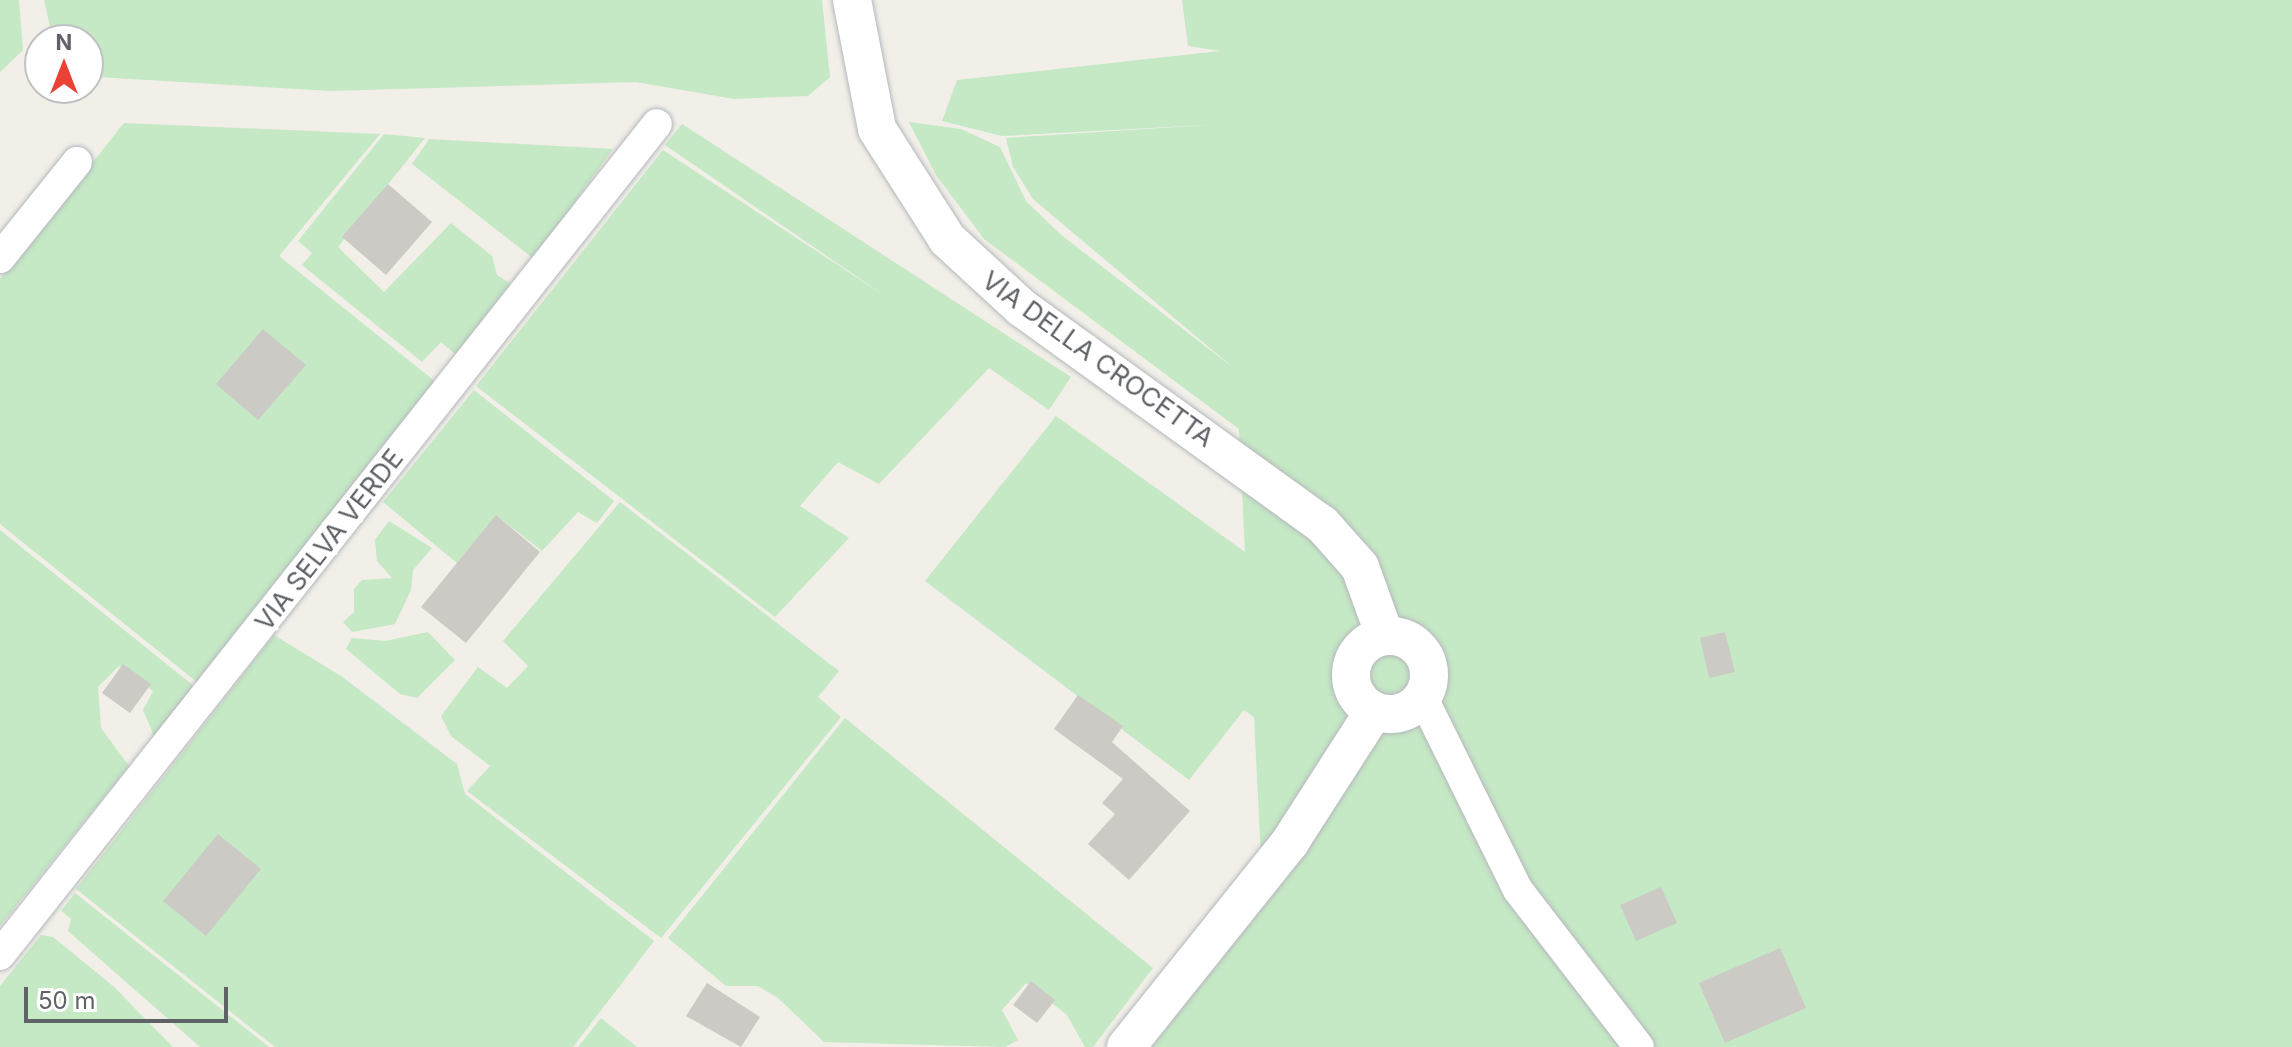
<!DOCTYPE html>
<style>
body{margin:0}
#map{position:relative;width:2292px;height:1047px;overflow:hidden;background:#f1efe8;font-family:Inter,sans-serif}
div>[style]{position:absolute}
.green>*{inset:0;background:#c5e8c5}
.building>*{inset:0;background:#cccac5}
.roads{filter:drop-shadow(0 0 2px #b5b8bc) drop-shadow(0 0 2px #b5b8bc)}
.minor>*{height:30px;margin:-15px;padding:0 15px;transform-origin:15px;border-radius:15px;background:#fff}
.tertiary>*{height:38px;margin:-19px;padding:0 19px;transform-origin:19px;border-radius:19px;background:#fff}
.tertiary>.ring{margin:-19px;padding:0;box-sizing:content-box;background:none;border:38px solid #fff;border-radius:50%}
span{translate:-50% -50%;white-space:nowrap;text-align:center;line-height:1.15;-webkit-text-stroke:7px #fff;paint-order:stroke}
.street-label{font-size:26px;color:#5f6368}
.north{position:absolute;left:24px;top:24px;width:80px;height:80px;box-sizing:border-box;background:#fff;border:2px solid #bfc1c3;border-radius:50%;rotate:0deg;font-size:22px;font-weight:700;line-height:32px;text-align:center;color:#5f6368}
.north::after{content:'';display:block;margin:auto;width:28px;height:36px;background:#ea4335;clip-path:polygon(50% 0,100% 100%,50% 72%,0 100%)}
.scale{position:absolute;left:24px;top:987px;width:204px;height:36px;box-sizing:border-box;border:4px solid #5f6368;border-top:0;padding-left:10px;font-size:24px;line-height:28px;white-space:nowrap;color:#5f6368;-webkit-text-stroke:6px #fff;paint-order:stroke}
</style>
<div id="map">
<div class="green">
<i style="clip-path:polygon(0 0,19px 0,23px 50px,0 72px)"></i>
<i style="clip-path:polygon(44px 0,822px 0,830px 77px,808px 96px,734px 99px,636px 82px,331px 91px,97px 77px,88px 72px,88px 40px,53px 40px)"></i>
<i style="clip-path:polygon(1182px 0,2292px 0,2292px 1047px,1152px 1047px,1263px 899px,1254px 717px,1244px 710px,1189px 780px,925px 581px,1056px 416px,1245px 552px,1239px 429px,984px 239px,936px 175px,909px 122px,961px 129px,1000px 147px,1026px 201px,1060px 234px,1236px 370px,1033px 199px,1013px 167px,1006px 138px,1224px 124px,1002px 136px,942px 121px,957px 80px,1220px 51px,1188px 46px)"></i>
<i style="clip-path:polygon(124px 123px,380px 134px,279px 256px,437px 383px,197px 682px,0 524px,0 279px)"></i>
<i style="clip-path:polygon(682px 124px,1071px 377px,1049px 410px,989px 368px,879px 484px,838px 462px,800px 506px,849px 538px,775px 617px,476px 386px,663px 150px,891px 300px,665px 145px)"></i>
<i style="clip-path:polygon(384px 134px,425px 138px,338px 247px,384px 292px,451px 223px,492px 256px,497px 275px,511px 284px,455px 354px,441px 342px,422px 362px,302px 265px,312px 253px,298px 241px)"></i>
<i style="clip-path:polygon(429px 139px,613px 149px,534px 259px,412px 164px)"></i>
<i style="clip-path:polygon(474px 390px,614px 501px,597px 523px,578px 512px,542px 551px,497px 516px,457px 563px,383px 502px)"></i>
<i style="clip-path:polygon(620px 502px,839px 671px,818px 697px,841px 717px,661px 938px,467px 791px,490px 766px,451px 736px,441px 716px,478px 667px,507px 688px,528px 666px,503px 641px)"></i>
<i style="clip-path:polygon(389px 521px,432px 548px,413px 570px,411px 590px,395px 624px,352px 632px,343px 622px,354px 612px,354px 589px,362px 580px,392px 578px,377px 561px,375px 540px)"></i>
<i style="clip-path:polygon(0 530px,195px 687px,154px 736px,143px 710px,153px 691px,119px 666px,98px 687px,101px 728px,129px 766px,0 926px)"></i>
<i style="clip-path:polygon(428px 632px,455px 660px,417px 698px,400px 694px,346px 649px,352px 638px,385px 641px)"></i>
<i style="clip-path:polygon(274px 635px,341px 676px,457px 764px,465px 794px,654px 941px,573px 1047px,275px 1047px,76px 889px)"></i>
<i style="clip-path:polygon(845px 718px,1153px 968px,1093px 1047px,1085px 1047px,1067px 1015px,1026px 983px,1002px 1010px,1018px 1040px,1005px 1047px,824px 1042px,778px 998px,758px 986px,726px 986px,668px 938px)"></i>
<i style="clip-path:polygon(75px 893px,269px 1047px,200px 1047px,68px 931px,71px 919px,61px 911px)"></i>
<i style="clip-path:polygon(41px 935px,53px 937px,113px 986px,173px 1047px,0 1047px,0 986px)"></i>
<i style="clip-path:polygon(601px 1018px,637px 1047px,578px 1047px)"></i>
</div>
<div class="building">
<i style="clip-path:polygon(388px 184px,432px 222px,386px 275px,342px 237px)"></i>
<i style="clip-path:polygon(263px 329px,306px 365px,258px 420px,216px 384px)"></i>
<i style="clip-path:polygon(496px 515px,540px 552px,466px 643px,421px 607px)"></i>
<i style="clip-path:polygon(1725px 632px,1735px 672px,1709px 678px,1700px 638px)"></i>
<i style="clip-path:polygon(123px 664px,151px 684px,130px 713px,102px 693px)"></i>
<i style="clip-path:polygon(1078px 695px,1123px 726px,1112px 742px,1190px 811px,1129px 880px,1088px 844px,1115px 814px,1102px 803px,1123px 779px,1054px 729px)"></i>
<i style="clip-path:polygon(218px 834px,261px 869px,206px 936px,163px 901px)"></i>
<i style="clip-path:polygon(1661px 887px,1677px 923px,1636px 941px,1620px 905px)"></i>
<i style="clip-path:polygon(1780px 948px,1806px 1008px,1725px 1043px,1699px 983px)"></i>
<i style="clip-path:polygon(1031px 981px,1055px 1000px,1037px 1023px,1013px 1005px)"></i>
<i style="clip-path:polygon(707px 983px,760px 1017px,741px 1047px,686px 1016px)"></i>
</div>
<div class="roads">
<div class="minor">
<i style="left:0;top:258px;width:123px;rotate:-51.3deg"></i>
<i style="left:1422px;top:696px;width:216px;rotate:63.7deg"></i>
<i style="left:1518px;top:890px;width:198px;rotate:52.4deg"></i>
<i style="left:0;top:955px;width:1059px;rotate:-51.67deg"></i>
</div>
<div class="tertiary">
<i style="left:852px;top:0;width:131px;rotate:79deg"></i>
<i style="left:877px;top:129px;width:130px;rotate:57.5deg"></i>
<i style="left:947px;top:239px;width:102px;rotate:42.6deg"></i>
<i style="left:1022px;top:308px;width:370px;rotate:35.8deg"></i>
<i style="left:1322px;top:524px;width:57px;rotate:48.5deg"></i>
<i style="left:1360px;top:567px;width:73px;rotate:70.1deg"></i>
<i class="ring" style="left:1351px;top:636px;width:40px;height:40px"></i>
<i style="left:1126px;top:1047px;width:263px;rotate:-51.3deg"></i>
<i style="left:1290px;top:842px;width:156px;rotate:-57.3deg"></i>
</div>
</div>
<div class="street-label">
<span style="left:1098px;top:359px;rotate:36deg">VIA DELLA CROCETTA</span>
<span style="left:329px;top:540px;rotate:-52deg">VIA SELVA VERDE</span>
</div>
<div class="north">N</div>
<div class="scale">50 m</div>
</div>
